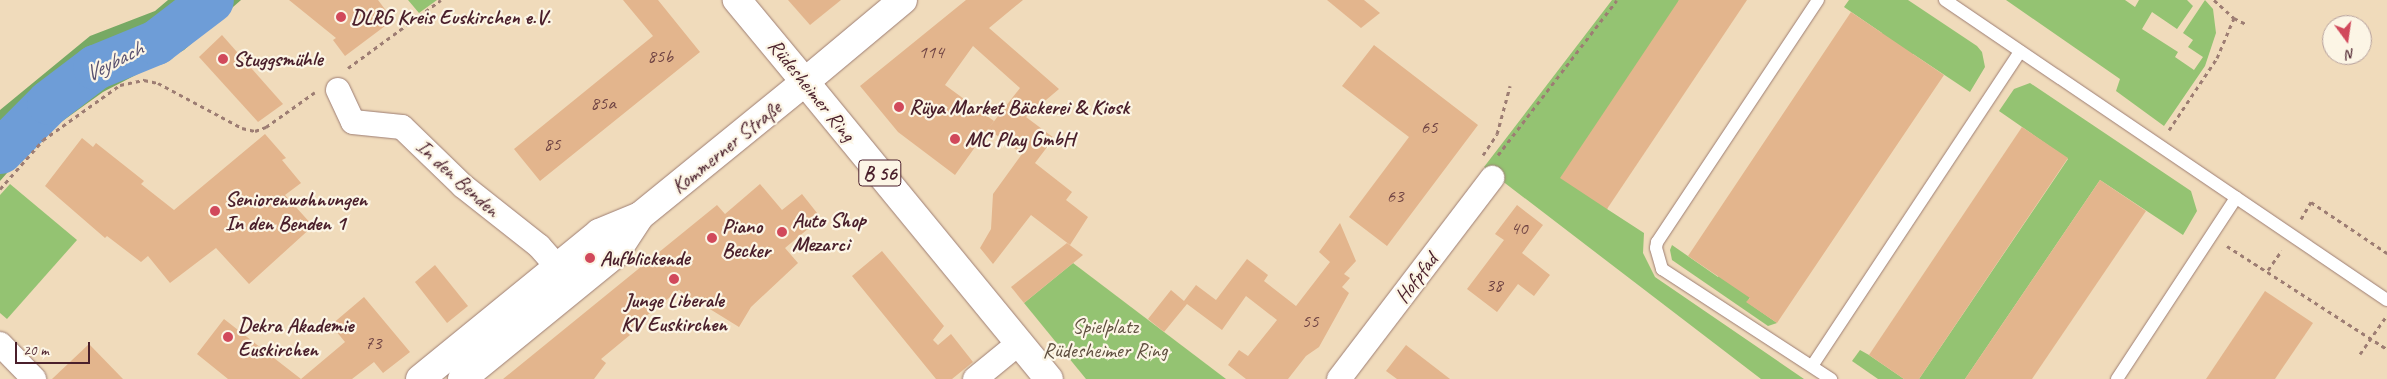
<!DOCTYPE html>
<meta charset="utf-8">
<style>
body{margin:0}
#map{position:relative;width:2387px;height:379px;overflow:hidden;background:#f0dbbb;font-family:Caveat,sans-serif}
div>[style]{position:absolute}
.green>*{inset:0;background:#94c372}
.forest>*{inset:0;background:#77a964}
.river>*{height:45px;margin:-22.5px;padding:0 22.5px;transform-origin:22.5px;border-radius:22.5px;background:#6e9dd7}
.building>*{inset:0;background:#e3b58d}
.path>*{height:3px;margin-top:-1.5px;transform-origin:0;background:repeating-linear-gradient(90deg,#9d7d73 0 4px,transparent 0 8px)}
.roads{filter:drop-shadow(0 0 1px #9d7d73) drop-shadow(0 0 1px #9d7d73)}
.lane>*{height:12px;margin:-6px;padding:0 6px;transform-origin:6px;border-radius:6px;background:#fff}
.street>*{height:24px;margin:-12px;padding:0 12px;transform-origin:12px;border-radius:12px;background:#fff}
.secondary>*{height:28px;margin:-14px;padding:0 14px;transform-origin:14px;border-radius:14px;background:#fff}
.primary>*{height:28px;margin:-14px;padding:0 14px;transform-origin:14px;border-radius:14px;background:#fff}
.dots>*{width:14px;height:14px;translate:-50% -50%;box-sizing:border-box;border:2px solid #fcf5e5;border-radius:50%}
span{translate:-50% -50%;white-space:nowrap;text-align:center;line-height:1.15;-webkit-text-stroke:4.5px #fcf5e5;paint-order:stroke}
.number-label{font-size:19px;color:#704444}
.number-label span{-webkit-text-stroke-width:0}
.shield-label span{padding:1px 4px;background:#fcf5e5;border:1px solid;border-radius:4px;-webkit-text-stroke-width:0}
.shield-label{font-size:20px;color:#4a1f2b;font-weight:700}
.poi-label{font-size:21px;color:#4a1f2b;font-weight:700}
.left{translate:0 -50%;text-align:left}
.street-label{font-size:21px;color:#4a1f2b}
.park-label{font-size:21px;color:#605040}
.water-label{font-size:22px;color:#585170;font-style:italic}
.north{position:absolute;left:2322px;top:15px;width:50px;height:50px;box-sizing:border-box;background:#fcf5e5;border:1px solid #b59f9b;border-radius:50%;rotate:166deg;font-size:14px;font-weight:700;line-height:20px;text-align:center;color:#4a1f2b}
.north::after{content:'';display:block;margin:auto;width:18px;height:22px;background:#d1495b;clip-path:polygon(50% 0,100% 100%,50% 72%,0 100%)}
.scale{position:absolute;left:15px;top:342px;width:75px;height:22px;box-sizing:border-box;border:2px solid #4a1f2b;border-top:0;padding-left:6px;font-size:15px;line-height:18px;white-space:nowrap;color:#4a1f2b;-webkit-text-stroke:4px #fcf5e5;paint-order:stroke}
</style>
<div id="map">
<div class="green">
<i style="clip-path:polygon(408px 0,437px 0,419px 13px)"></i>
<i style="clip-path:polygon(1612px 0,1679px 0,1607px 209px,1644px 233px,1643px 253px,1655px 277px,1804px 379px,1761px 379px,1484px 167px)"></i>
<i style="clip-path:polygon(1849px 0,1908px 0,1977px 46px,1982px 52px,1985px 67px,1970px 92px,1913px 54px,1747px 302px,1777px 323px,1768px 326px,1672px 260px,1670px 250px,1672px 245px,1718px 277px,1882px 33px,1844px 7px)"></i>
<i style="clip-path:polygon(2006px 0,2125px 0,2135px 7px,2139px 0,2187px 0,2193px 6px,2177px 29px,2152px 12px,2142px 29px,2178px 52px,2175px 57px,2194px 70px,2203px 57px,2188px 47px,2193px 40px,2183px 33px,2205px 0,2213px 9px,2216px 33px,2205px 66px,2164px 126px,2116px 91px,2120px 79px)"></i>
<i style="clip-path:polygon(2030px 83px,2191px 191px,2197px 211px,2183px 235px,2100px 180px,1965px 379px,1919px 379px,2068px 159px,1999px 111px,2014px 89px)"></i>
<i style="clip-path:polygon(10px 184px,77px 240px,7px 319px,0 313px,0 195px)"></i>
<i style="clip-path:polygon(1073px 263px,1226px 379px,1086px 379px,1024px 303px)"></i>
<i style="clip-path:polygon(1860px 350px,1869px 355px,1904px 379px,1878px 379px,1852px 361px)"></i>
</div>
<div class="forest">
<i style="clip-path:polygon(168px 0,241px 0,184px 50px,103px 92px,36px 140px,0 181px,0 110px,90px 36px,155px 11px)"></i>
</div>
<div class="river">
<i style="left:0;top:151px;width:69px;rotate:-45deg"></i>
<i style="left:49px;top:102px;width:58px;rotate:-37.3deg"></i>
<i style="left:95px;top:67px;width:66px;rotate:-22.3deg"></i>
<i style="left:156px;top:42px;width:69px;rotate:-37.4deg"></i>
</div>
<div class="building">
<i style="clip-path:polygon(289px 0,378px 0,393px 20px,345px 56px,333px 40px,336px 38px)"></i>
<i style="clip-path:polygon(623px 0,658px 0,700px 52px,540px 181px,514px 149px,653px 36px)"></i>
<i style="clip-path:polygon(788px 0,841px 0,810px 25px)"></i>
<i style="clip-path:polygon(evenodd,966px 0,1023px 0,989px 28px,1059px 89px,1026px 117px,1054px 138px,1035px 163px,1072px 192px,1066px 200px,1088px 217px,1070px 245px,1031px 215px,993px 264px,980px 248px,991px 229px,993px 194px,1022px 154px,988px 129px,955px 175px,898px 132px,860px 86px,966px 0,973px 46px,1020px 88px,988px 129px,994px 121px,945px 85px,973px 46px)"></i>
<i style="clip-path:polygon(1327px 0,1364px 0,1380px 13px,1361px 28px)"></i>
<i style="clip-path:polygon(1679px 0,1747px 0,1607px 209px,1560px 178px)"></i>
<i style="clip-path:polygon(1851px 12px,1944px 75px,1777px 323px,1746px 302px,1750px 298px,1688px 256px)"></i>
<i style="clip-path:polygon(222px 35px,283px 104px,258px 122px,199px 57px)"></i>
<i style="clip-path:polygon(1374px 45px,1478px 125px,1387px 246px,1349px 217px,1409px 137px,1342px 86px)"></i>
<i style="clip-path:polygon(2022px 127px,2068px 158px,1919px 379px,1904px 379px,1869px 355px)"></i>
<i style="clip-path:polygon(265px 134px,286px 158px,282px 160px,301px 183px,285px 195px,313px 226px,249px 284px,216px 248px,170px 283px,148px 256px,141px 262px,107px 236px,105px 238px,45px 186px,82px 138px,93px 147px,96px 143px,144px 181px,141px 184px,174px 210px)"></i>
<i style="clip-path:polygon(2100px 180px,2146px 211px,2032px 379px,1965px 379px)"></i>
<i style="clip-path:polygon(760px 184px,782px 210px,802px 194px,821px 218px,785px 248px,798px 263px,751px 307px,739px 327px,679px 290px,626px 332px,630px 335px,601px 359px,606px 363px,594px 379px,503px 379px,717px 205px,725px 214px)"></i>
<i style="clip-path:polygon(1517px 205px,1543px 225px,1522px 253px,1550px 275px,1534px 296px,1518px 284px,1497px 312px,1467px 289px,1504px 240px,1495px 234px)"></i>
<i style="clip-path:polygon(1340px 223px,1356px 261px,1344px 274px,1350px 278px,1342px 287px,1349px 293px,1319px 347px,1306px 356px,1288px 379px,1246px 379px,1228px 365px,1239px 350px,1248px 356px,1277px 320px,1246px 296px,1222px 330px,1187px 304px,1164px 332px,1148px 319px,1171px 290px,1184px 301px,1196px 285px,1216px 300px,1247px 259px,1268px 275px,1264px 281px,1296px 306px,1330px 262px,1319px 252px)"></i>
<i style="clip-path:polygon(1067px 243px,1083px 255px,1024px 303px,1011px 287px)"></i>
<i style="clip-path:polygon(882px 251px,944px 326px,933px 340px,938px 345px,951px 334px,973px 362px,952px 379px,936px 379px,852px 276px)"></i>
<i style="clip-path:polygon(435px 265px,468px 306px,447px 323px,415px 282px)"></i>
<i style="clip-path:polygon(2265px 291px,2313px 323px,2275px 379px,2206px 379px)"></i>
<i style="clip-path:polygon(364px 297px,410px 352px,383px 373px,374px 362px,352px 379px,228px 379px,197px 354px,224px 319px,301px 379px,345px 342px,331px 325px)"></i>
<i style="clip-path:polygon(89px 344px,123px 379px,52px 379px)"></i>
<i style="clip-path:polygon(1406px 345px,1450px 379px,1397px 379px,1386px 371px)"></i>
</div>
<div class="path">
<i style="left:2214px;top:0;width:27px;rotate:42deg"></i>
<i style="left:2234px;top:18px;width:13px;rotate:27deg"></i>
<i style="left:348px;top:68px;width:115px;rotate:-36.2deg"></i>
<i style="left:2169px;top:130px;width:87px;rotate:-56.3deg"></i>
<i style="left:2217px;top:58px;width:43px;rotate:-67deg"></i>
<i style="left:1483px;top:155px;width:25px;rotate:-56deg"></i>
<i style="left:1497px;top:134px;width:50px;rotate:-74.8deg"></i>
<i style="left:1498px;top:155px;width:195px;rotate:-52.5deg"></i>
<i style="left:0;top:189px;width:65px;rotate:-48.7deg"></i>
<i style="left:43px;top:140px;width:95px;rotate:-35.5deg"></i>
<i style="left:120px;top:85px;width:25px;rotate:-12deg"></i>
<i style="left:144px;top:80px;width:14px;rotate:12deg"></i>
<i style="left:158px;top:83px;width:95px;rotate:28.2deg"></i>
<i style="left:242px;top:128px;width:13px;rotate:13deg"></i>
<i style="left:255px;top:131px;width:12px;rotate:-20deg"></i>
<i style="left:266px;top:127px;width:60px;rotate:-35.5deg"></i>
<i style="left:2301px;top:219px;width:20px;rotate:-60deg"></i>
<i style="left:2311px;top:202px;width:92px;rotate:33.9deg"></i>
<i style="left:2227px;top:246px;width:190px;rotate:32.8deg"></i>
<i style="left:2268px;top:270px;width:24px;rotate:-55deg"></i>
<i style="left:2360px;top:354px;width:44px;rotate:-55.2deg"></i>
</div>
<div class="roads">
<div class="lane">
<i style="left:1818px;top:0;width:291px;rotate:123.6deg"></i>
<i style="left:1657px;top:242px;width:6px;rotate:99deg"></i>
<i style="left:1656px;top:248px;width:22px;rotate:74deg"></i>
<i style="left:1662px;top:269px;width:202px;rotate:33.1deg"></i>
<i style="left:1945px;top:0;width:534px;rotate:34.17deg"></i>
<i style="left:1812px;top:366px;width:377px;rotate:-56.5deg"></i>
<i style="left:2117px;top:379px;width:217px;rotate:-56.7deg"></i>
</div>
<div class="street">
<i style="left:338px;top:90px;width:35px;rotate:65deg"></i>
<i style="left:353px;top:122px;width:49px;rotate:5.8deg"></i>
<i style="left:402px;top:127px;width:85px;rotate:44deg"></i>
<i style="left:463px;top:186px;width:97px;rotate:38.3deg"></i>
<i style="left:539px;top:246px;width:45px;rotate:48.6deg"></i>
<i style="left:0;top:344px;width:49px;rotate:45.8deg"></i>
<i style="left:975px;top:379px;width:57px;rotate:-39.3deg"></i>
<i style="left:1339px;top:379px;width:253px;rotate:-52.7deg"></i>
</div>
<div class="secondary">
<i style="left:420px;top:379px;width:231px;rotate:-39.2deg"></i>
<i style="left:599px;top:233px;width:44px;rotate:-22.5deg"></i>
<i style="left:462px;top:379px;width:198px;rotate:-39.2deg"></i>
<i style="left:615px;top:254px;width:45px;rotate:-56.7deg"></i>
<i style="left:640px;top:216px;width:213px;rotate:-39.1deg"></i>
<i style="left:805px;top:82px;width:107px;rotate:-129.7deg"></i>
</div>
<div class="primary">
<i style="left:903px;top:0;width:128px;rotate:140.1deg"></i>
<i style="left:805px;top:82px;width:384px;rotate:50.6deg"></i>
</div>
</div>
<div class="dots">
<i style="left:341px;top:17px;background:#d1495b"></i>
<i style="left:223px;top:59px;background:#d1495b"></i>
<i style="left:899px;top:107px;background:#d1495b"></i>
<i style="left:955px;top:139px;background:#d1495b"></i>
<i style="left:215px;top:211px;background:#d1495b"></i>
<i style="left:782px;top:232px;background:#d1495b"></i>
<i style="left:712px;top:238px;background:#d1495b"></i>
<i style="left:590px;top:258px;background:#d1495b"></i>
<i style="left:674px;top:279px;background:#d1495b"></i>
<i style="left:228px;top:337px;background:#d1495b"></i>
</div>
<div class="number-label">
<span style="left:931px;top:53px">114</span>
<span style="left:660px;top:57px">85b</span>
<span style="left:603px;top:104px">85a</span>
<span style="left:1429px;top:128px">65</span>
<span style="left:552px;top:145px">85</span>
<span style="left:1395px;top:197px">63</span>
<span style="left:1519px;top:229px">40</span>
<span style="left:1494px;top:286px">38</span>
<span style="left:1310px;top:322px">55</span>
<span style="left:373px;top:344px">73</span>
</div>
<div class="shield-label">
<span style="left:880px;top:173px">B 56</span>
</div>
<div class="poi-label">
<span class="left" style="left:351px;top:17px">DLRG Kreis Euskirchen e.V.</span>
<span class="left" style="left:233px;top:59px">Stuggsmühle</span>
<span class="left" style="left:909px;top:107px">Rüya Market Bäckerei &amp; Kiosk</span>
<span class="left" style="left:965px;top:139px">MC Play GmbH</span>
<span class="left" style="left:225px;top:211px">Seniorenwohnungen<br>In den Benden 1</span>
<span class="left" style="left:792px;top:232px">Auto Shop<br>Mezarci</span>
<span class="left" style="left:722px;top:238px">Piano<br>Becker</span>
<span class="left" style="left:600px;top:258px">Aufblickende</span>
<span style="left:674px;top:312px">Junge Liberale<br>KV Euskirchen</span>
<span class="left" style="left:238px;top:337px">Dekra Akademie<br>Euskirchen</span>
</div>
<div class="street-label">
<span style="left:812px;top:90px;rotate:51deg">Rüdesheimer Ring</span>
<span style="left:726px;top:147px;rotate:-39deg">Kommerner Straße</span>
<span style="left:458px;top:178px;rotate:42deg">In den Benden</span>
<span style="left:1416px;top:278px;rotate:-53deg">Hofpfad</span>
</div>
<div class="park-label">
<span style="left:1105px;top:338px">Spielplatz<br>Rüdesheimer Ring</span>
</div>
<div class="water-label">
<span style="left:114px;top:62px;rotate:-27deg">Veybach</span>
</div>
<div class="north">N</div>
<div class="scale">20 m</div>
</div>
